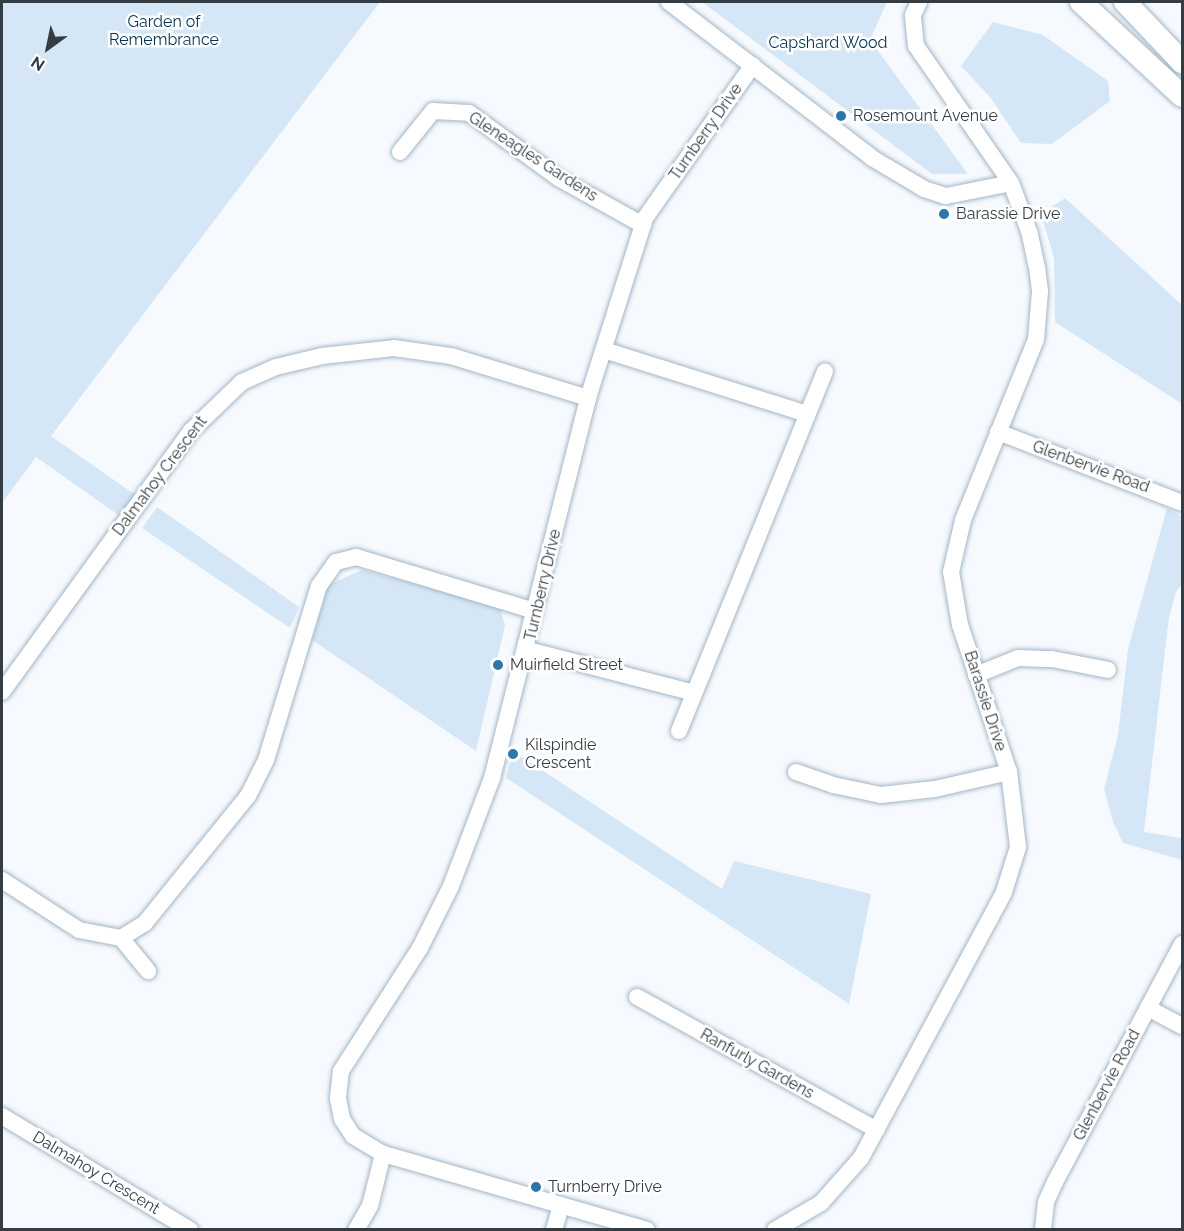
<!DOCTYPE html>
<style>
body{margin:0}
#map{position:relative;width:1184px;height:1231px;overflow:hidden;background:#f6fafe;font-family:Raleway,sans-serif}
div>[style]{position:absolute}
.green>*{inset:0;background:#d5e7f7}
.roads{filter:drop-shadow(0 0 2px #a3b6c7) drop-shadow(0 0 2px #a3b6c7)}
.minor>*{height:16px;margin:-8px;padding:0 8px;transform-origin:8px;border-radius:8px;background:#fff}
.secondary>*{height:22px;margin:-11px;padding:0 11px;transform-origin:11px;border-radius:11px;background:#fff}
.dots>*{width:16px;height:16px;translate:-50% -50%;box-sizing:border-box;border:3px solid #fff;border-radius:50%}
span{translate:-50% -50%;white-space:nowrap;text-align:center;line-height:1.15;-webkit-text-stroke:5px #fff;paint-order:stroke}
.park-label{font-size:16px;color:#023352}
.poi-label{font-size:16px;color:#353d44}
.left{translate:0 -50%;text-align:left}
.street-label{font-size:16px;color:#353d44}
.frame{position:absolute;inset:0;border:3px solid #353d44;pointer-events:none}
.north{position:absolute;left:18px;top:18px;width:60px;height:60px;-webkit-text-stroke:4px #fff;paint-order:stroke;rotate:213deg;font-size:16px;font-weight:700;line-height:24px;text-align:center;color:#353d44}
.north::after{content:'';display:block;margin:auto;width:21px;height:27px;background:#353d44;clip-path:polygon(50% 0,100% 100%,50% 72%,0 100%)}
</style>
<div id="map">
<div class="green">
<i style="clip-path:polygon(2px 2px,380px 2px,51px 436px,137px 496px,121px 517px,36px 457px,2px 503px)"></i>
<i style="clip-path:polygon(702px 2px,887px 2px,870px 40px,968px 174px,932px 174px)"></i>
<i style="clip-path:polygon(993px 22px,1043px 35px,1108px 81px,1110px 101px,1052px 144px,1021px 143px,990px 97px,961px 66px)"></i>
<i style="clip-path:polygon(1065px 198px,1182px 305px,1182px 404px,1055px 322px,1054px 258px,1041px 214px)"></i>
<i style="clip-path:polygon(157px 507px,299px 607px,290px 628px,142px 528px)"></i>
<i style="clip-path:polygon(1167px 508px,1182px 517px,1182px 585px,1176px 592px,1169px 617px,1144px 832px,1182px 838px,1182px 860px,1123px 843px,1113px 822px,1104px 789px,1118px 735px,1128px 649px)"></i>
<i style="clip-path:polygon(362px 570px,500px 607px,505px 626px,476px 751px,312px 640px,328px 585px)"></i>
<i style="clip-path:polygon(513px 751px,722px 889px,734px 861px,871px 894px,849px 1004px,506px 778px)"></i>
</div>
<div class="roads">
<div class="minor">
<i style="left:669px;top:2px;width:256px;rotate:37.5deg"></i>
<i style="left:872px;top:158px;width:61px;rotate:30.8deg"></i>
<i style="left:924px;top:189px;width:23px;rotate:18deg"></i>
<i style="left:946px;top:196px;width:66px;rotate:-11.3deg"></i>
<i style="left:400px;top:152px;width:53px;rotate:-51.2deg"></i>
<i style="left:433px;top:111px;width:36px;rotate:3deg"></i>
<i style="left:469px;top:113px;width:112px;rotate:36deg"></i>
<i style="left:560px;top:179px;width:95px;rotate:29deg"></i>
<i style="left:604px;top:350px;width:213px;rotate:17.5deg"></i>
<i style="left:998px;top:432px;width:197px;rotate:21.1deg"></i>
<i style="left:528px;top:650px;width:171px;rotate:14.5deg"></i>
<i style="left:976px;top:675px;width:45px;rotate:-22deg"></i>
<i style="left:1018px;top:658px;width:34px;rotate:2deg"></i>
<i style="left:1052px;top:659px;width:57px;rotate:11.1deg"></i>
<i style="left:2px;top:692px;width:322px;rotate:-54.1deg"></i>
<i style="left:191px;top:431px;width:71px;rotate:-43.9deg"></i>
<i style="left:242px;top:382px;width:37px;rotate:-24deg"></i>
<i style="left:276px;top:367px;width:47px;rotate:-13.4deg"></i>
<i style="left:322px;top:356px;width:72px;rotate:-6.3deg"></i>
<i style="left:394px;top:348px;width:58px;rotate:8deg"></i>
<i style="left:451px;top:356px;width:143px;rotate:17deg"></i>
<i style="left:679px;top:731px;width:388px;rotate:-67.9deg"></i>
<i style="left:796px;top:772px;width:39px;rotate:19deg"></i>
<i style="left:833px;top:785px;width:49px;rotate:11.8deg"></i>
<i style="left:881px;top:795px;width:54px;rotate:-6.3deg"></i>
<i style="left:935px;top:789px;width:76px;rotate:-12.9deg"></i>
<i style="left:2px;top:880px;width:92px;rotate:33deg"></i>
<i style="left:79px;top:930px;width:43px;rotate:10.8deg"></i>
<i style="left:121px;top:938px;width:28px;rotate:-32deg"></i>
<i style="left:145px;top:923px;width:164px;rotate:-51deg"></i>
<i style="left:248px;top:796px;width:40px;rotate:-63.4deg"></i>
<i style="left:266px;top:760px;width:182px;rotate:-73.1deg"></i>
<i style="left:319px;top:586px;width:29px;rotate:-55deg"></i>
<i style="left:336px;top:562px;width:21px;rotate:-14deg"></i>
<i style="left:356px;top:557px;width:187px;rotate:16.8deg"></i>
<i style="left:121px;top:938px;width:43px;rotate:50.7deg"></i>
<i style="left:637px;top:997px;width:274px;rotate:29deg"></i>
<i style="left:1148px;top:1008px;width:38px;rotate:28deg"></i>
<i style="left:2px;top:1116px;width:220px;rotate:31.2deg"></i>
<i style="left:356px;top:1230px;width:28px;rotate:-60deg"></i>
<i style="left:370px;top:1206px;width:54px;rotate:-76deg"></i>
<i style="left:554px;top:1230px;width:25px;rotate:-74deg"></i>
<i style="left:647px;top:1230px;width:275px;rotate:-163.9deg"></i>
<i style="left:383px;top:1154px;width:35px;rotate:-149deg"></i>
<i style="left:353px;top:1136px;width:20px;rotate:-123deg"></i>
<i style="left:342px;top:1119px;width:21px;rotate:-101deg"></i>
<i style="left:338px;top:1098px;width:27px;rotate:-84deg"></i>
<i style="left:341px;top:1071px;width:146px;rotate:-57.3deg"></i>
<i style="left:420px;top:948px;width:69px;rotate:-63.4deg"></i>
<i style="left:451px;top:886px;width:116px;rotate:-69.2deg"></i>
<i style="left:492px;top:778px;width:392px;rotate:-75.8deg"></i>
<i style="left:588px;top:398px;width:189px;rotate:-72.4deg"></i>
<i style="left:645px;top:218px;width:187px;rotate:-54.8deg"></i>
<i style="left:775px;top:1230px;width:53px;rotate:-30.4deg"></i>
<i style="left:821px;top:1203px;width:60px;rotate:-48.4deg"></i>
<i style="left:861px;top:1158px;width:302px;rotate:-61.7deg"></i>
<i style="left:1004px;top:892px;width:47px;rotate:-72.7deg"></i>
<i style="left:1018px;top:847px;width:76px;rotate:-96.8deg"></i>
<i style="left:1009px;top:772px;width:155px;rotate:-108.4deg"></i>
<i style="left:960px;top:625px;width:54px;rotate:-99.6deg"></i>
<i style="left:951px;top:572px;width:53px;rotate:-77deg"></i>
<i style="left:963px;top:520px;width:195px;rotate:-68deg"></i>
<i style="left:1036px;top:339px;width:48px;rotate:-85.2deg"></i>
<i style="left:1040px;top:291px;width:23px;rotate:-97deg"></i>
<i style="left:1037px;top:268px;width:35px;rotate:-102deg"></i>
<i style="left:1030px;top:234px;width:54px;rotate:-110.4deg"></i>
<i style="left:1011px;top:183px;width:167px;rotate:-124.7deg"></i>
<i style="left:916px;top:46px;width:31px;rotate:-96deg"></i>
<i style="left:913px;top:15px;width:14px;rotate:-65deg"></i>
<i style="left:1043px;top:1230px;width:28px;rotate:-84deg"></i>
<i style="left:1046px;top:1202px;width:22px;rotate:-66deg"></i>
<i style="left:1055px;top:1182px;width:270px;rotate:-61.9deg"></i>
</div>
<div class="secondary">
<i style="left:1081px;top:2px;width:138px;rotate:42.9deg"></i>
<i style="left:1125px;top:2px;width:83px;rotate:46.5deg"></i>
</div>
</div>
<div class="dots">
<i style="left:841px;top:116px;background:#2d76aa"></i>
<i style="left:944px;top:214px;background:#2d76aa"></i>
<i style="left:498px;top:665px;background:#2d76aa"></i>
<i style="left:513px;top:754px;background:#2d76aa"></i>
<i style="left:536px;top:1187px;background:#2d76aa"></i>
</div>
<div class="park-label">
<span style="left:164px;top:31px">Garden of<br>Remembrance</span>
<span style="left:828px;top:43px">Capshard Wood</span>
</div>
<div class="poi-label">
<span class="left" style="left:853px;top:116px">Rosemount Avenue</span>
<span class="left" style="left:956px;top:214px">Barassie Drive</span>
<span class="left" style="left:510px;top:665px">Muirfield Street</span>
<span class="left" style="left:525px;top:754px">Kilspindie<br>Crescent</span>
<span class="left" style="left:548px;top:1187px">Turnberry Drive</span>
</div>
<div class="street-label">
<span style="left:706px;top:132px;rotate:-55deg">Turnberry Drive</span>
<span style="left:533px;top:157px;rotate:33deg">Gleneagles Gardens</span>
<span style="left:1091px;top:467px;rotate:20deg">Glenbervie Road</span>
<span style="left:160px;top:476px;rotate:-53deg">Dalmahoy Crescent</span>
<span style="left:543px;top:585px;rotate:-77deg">Turnberry Drive</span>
<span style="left:985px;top:701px;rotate:72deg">Barassie Drive</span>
<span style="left:757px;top:1064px;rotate:29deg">Ranfurly Gardens</span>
<span style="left:1107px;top:1085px;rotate:-62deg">Glenbervie Road</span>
<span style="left:96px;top:1173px;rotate:31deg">Dalmahoy Crescent</span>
</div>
<div class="frame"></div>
<div class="north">N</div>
</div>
